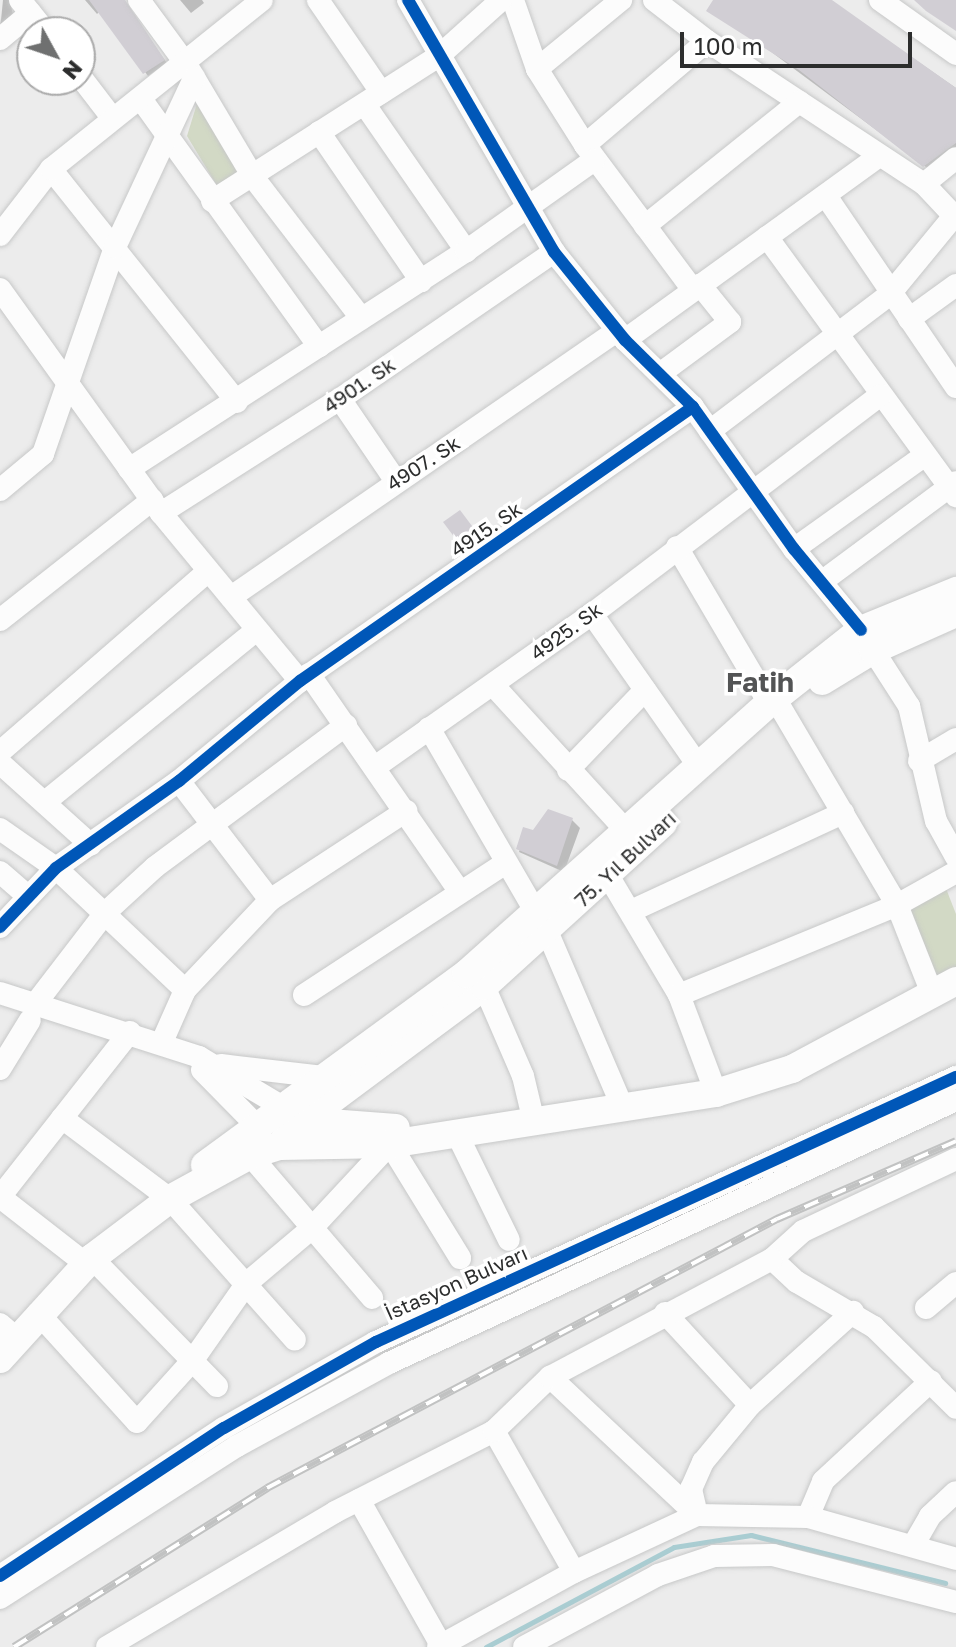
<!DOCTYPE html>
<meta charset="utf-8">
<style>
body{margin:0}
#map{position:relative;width:956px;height:1647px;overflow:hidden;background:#ececec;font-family:"Golos Text",sans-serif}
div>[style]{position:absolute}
.green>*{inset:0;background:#d2d9c5}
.shadow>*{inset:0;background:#0003}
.stream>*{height:5px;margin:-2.5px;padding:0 2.5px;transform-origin:2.5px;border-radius:2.5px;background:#a9cdd2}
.building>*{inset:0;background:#d1ced4}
.roads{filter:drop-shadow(0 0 2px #c7c8c8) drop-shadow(0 0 2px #c7c8c8)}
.minor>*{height:22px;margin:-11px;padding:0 11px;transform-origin:11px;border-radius:11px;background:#fcfcfc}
.major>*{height:28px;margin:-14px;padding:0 14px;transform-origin:14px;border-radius:14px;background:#fcfcfc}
.rail>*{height:8px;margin-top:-4px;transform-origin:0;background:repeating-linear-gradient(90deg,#fff 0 15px,#c1c2c2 0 30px);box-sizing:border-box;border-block:2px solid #c1c2c2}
.cycleway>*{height:12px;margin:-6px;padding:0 6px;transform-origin:6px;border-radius:6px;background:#0057b8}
span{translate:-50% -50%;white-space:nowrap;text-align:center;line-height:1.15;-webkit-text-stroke:7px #fff;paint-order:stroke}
.street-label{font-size:20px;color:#2c2d2d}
.district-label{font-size:28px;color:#535455;font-weight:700}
.north{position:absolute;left:16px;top:16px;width:80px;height:80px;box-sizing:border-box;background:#fff;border:2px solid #ababab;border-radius:50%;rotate:130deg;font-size:22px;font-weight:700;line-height:32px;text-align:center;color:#2c2d2d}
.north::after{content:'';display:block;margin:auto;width:28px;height:36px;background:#6f7070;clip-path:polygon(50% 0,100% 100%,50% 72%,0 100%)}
.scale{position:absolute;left:680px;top:32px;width:232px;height:36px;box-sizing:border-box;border:4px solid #2c2d2d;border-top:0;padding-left:10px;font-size:24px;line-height:28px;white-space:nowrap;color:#2c2d2d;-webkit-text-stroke:6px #fff;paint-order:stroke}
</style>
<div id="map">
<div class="green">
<i style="clip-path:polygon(199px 97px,243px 171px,219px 189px,187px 136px)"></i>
<i style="clip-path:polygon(945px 886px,956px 914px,956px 967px,938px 978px,927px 975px,899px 905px)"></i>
</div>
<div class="shadow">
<i style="clip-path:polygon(3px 0,10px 0,13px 15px,0 30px)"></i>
<i style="clip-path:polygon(85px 0,119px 0,167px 63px,148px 76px,100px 11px,97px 14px)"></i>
<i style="clip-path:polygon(180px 0,202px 0,204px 3px,191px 13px)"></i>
<i style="clip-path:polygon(716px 0,829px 0,956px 88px,956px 151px,930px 170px,762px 45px)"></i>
<i style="clip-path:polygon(465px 518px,484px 544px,471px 554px,465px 548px)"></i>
<i style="clip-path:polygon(572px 820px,580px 828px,564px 872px,519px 852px,525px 829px,533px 832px)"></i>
</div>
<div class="stream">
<i style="left:486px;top:1647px;width:213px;rotate:-28deg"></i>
<i style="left:674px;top:1547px;width:78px;rotate:-8.9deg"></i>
<i style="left:751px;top:1535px;width:200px;rotate:13.9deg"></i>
</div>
<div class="building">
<i style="clip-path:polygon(89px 0,125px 0,165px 60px,143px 74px)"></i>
<i style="clip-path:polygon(713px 0,832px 0,956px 88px,956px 143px,923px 167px,799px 70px,706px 11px)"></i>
<i style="clip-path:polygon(914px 0,956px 0,956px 31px,926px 11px)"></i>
<i style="clip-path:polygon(460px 510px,481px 538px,464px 550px,443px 522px)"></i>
<i style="clip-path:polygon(548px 809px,573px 818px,557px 866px,516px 849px,523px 827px,533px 830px)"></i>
</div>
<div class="roads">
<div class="minor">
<i style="left:20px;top:0;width:41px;rotate:50.9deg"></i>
<i style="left:139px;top:0;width:79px;rotate:53.7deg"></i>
<i style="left:186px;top:64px;width:131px;rotate:59.3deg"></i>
<i style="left:253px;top:177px;width:178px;rotate:52.5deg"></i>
<i style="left:318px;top:0;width:112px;rotate:55.6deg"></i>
<i style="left:408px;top:0;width:291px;rotate:59.9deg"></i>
<i style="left:554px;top:252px;width:113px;rotate:51.1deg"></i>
<i style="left:625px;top:340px;width:95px;rotate:44.6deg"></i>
<i style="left:693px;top:407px;width:174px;rotate:54.6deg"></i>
<i style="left:794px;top:549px;width:105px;rotate:50.4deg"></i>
<i style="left:513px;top:0;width:73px;rotate:70.8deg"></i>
<i style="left:537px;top:69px;width:90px;rotate:57.7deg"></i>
<i style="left:585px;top:145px;width:181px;rotate:53.3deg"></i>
<i style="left:654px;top:0;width:67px;rotate:37.7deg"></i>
<i style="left:707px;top:41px;width:260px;rotate:33.4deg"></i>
<i style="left:924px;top:184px;width:44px;rotate:46.8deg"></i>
<i style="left:954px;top:216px;width:102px;rotate:129.4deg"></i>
<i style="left:889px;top:295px;width:225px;rotate:142.8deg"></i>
<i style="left:880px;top:0;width:93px;rotate:35.4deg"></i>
<i style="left:0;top:39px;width:40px;rotate:-40deg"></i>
<i style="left:537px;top:69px;width:109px;rotate:-39.4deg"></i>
<i style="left:80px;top:76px;width:54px;rotate:52.5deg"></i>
<i style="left:141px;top:99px;width:305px;rotate:54.3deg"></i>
<i style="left:365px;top:105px;width:178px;rotate:55.3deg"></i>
<i style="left:319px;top:132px;width:181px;rotate:55.6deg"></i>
<i style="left:585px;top:145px;width:160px;rotate:-40.4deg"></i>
<i style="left:51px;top:169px;width:298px;rotate:51.4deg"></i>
<i style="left:924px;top:184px;width:41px;rotate:-39.1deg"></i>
<i style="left:826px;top:196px;width:231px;rotate:55.8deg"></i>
<i style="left:212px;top:201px;width:271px;rotate:-32.6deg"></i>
<i style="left:440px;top:55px;width:82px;rotate:-42deg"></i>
<i style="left:645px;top:226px;width:198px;rotate:-38.8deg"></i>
<i style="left:0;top:235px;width:83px;rotate:-52.3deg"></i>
<i style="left:51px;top:169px;width:270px;rotate:-38.7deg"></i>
<i style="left:767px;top:237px;width:321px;rotate:53.9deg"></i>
<i style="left:0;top:289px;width:276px;rotate:54.3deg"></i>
<i style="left:161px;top:513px;width:218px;rotate:50.4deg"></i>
<i style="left:909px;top:319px;width:58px;rotate:-35.9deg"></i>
<i style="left:625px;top:340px;width:314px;rotate:-35.9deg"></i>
<i style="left:661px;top:373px;width:86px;rotate:-36.5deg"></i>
<i style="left:730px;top:322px;width:48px;rotate:-129deg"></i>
<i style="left:340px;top:399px;width:98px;rotate:55.8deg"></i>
<i style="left:129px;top:469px;width:401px;rotate:-32.9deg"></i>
<i style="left:466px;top:251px;width:157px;rotate:-35.4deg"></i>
<i style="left:0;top:490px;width:56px;rotate:-39.9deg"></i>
<i style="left:43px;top:454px;width:219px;rotate:-70.8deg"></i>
<i style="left:115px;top:247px;width:187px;rotate:-64.9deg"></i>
<i style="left:161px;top:513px;width:212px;rotate:-32.5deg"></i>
<i style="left:340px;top:399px;width:260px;rotate:-34.5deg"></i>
<i style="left:677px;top:547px;width:181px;rotate:59.5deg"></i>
<i style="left:794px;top:549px;width:160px;rotate:-35.6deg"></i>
<i style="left:824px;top:580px;width:164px;rotate:-36.6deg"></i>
<i style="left:231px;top:597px;width:469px;rotate:-34.6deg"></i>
<i style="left:592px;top:614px;width:187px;rotate:55deg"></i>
<i style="left:0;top:620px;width:194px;rotate:-38.3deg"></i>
<i style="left:873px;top:650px;width:67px;rotate:57.3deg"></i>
<i style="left:909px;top:706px;width:118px;rotate:76.8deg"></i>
<i style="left:936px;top:821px;width:41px;rotate:60.9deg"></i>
<i style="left:309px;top:674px;width:265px;rotate:55.3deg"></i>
<i style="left:493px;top:685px;width:199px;rotate:47.6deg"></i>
<i style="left:782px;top:710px;width:226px;rotate:59.5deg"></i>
<i style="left:897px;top:905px;width:98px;rotate:68.4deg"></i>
<i style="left:429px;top:728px;width:215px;rotate:59.9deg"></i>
<i style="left:0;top:752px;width:276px;rotate:-41deg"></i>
<i style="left:919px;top:761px;width:43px;rotate:-30.7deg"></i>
<i style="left:0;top:763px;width:122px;rotate:42deg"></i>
<i style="left:375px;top:767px;width:266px;rotate:-35.2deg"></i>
<i style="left:592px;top:614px;width:362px;rotate:-37.2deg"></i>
<i style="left:568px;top:770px;width:111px;rotate:-46.1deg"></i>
<i style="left:179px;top:781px;width:150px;rotate:52.6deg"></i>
<i style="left:45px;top:802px;width:273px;rotate:-39.1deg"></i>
<i style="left:0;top:829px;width:68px;rotate:34.9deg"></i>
<i style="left:56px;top:868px;width:178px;rotate:43.4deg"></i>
<i style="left:0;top:872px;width:37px;rotate:41deg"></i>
<i style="left:609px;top:877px;width:137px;rotate:59.3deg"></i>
<i style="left:679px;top:995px;width:105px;rotate:69.3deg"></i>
<i style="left:631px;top:911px;width:234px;rotate:-24.8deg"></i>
<i style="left:0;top:927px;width:81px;rotate:-46.5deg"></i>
<i style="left:56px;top:868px;width:151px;rotate:-35.3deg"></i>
<i style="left:179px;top:781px;width:157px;rotate:-39.6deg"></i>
<i style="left:300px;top:681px;width:479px;rotate:-34.9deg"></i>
<i style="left:547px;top:931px;width:193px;rotate:66.8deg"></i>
<i style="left:484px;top:986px;width:98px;rotate:66.6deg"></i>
<i style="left:523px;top:1076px;width:47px;rotate:76.6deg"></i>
<i style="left:0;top:993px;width:209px;rotate:17.8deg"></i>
<i style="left:199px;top:1057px;width:96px;rotate:30.9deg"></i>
<i style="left:304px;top:995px;width:241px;rotate:-33.2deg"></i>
<i style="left:679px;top:995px;width:236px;rotate:-22.4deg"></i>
<i style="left:897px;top:905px;width:68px;rotate:-29.2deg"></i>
<i style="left:36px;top:1003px;width:113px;rotate:-52.5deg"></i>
<i style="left:105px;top:913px;width:68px;rotate:-42.6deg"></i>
<i style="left:155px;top:867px;width:238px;rotate:-36.6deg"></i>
<i style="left:162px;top:1042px;width:57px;rotate:-66.1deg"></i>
<i style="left:185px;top:990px;width:124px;rotate:-46.6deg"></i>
<i style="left:270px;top:900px;width:163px;rotate:-33.2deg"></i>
<i style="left:221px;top:1065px;width:103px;rotate:6.7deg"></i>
<i style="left:0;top:1069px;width:57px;rotate:-58.5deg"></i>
<i style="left:202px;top:1070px;width:76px;rotate:45.5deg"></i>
<i style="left:62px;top:1118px;width:135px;rotate:36.9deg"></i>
<i style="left:170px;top:1199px;width:188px;rotate:48.4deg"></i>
<i style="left:456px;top:1132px;width:120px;rotate:63.9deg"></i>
<i style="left:250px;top:1155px;width:188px;rotate:49.5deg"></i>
<i style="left:956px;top:1159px;width:169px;rotate:154.8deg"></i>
<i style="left:803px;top:1231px;width:42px;rotate:137.9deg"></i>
<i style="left:772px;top:1259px;width:34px;rotate:43deg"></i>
<i style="left:797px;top:1282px;width:89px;rotate:30.3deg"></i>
<i style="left:874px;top:1327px;width:115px;rotate:44.6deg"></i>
<i style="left:0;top:1197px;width:210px;rotate:-51.8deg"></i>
<i style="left:0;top:1197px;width:109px;rotate:37.9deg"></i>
<i style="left:92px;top:1258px;width:179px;rotate:45.7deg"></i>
<i style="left:926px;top:1308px;width:39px;rotate:-40deg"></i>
<i style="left:38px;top:1313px;width:147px;rotate:47.8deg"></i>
<i style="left:137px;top:1422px;width:84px;rotate:-47.9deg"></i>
<i style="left:193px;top:1360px;width:94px;rotate:-55deg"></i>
<i style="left:247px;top:1283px;width:85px;rotate:-40.2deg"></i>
<i style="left:312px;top:1228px;width:115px;rotate:-47.1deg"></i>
<i style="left:390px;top:1144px;width:134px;rotate:58.4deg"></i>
<i style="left:665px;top:1313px;width:125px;rotate:47.3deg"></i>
<i style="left:0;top:1324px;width:23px;rotate:41deg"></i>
<i style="left:550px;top:1377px;width:200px;rotate:43.2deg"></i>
<i style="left:494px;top:1431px;width:162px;rotate:60.4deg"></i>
<i style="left:359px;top:1500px;width:167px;rotate:60.5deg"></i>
<i style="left:697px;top:1515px;width:27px;rotate:-103deg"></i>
<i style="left:691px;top:1489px;width:30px;rotate:-66deg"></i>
<i style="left:703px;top:1462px;width:74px;rotate:-50.5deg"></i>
<i style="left:750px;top:1405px;width:139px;rotate:-42.1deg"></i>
<i style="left:808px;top:1517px;width:39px;rotate:-67deg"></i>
<i style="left:823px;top:1481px;width:147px;rotate:-42.8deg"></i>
<i style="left:914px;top:1544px;width:32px;rotate:-60deg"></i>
<i style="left:930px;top:1516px;width:35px;rotate:-43deg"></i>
<i style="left:0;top:1576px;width:268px;rotate:-33.5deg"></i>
<i style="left:224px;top:1428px;width:175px;rotate:-29.5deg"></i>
<i style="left:376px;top:1342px;width:638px;rotate:-24.56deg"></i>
<i style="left:0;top:1598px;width:282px;rotate:-32.7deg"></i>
<i style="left:237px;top:1446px;width:173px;rotate:-28.6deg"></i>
<i style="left:389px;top:1363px;width:625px;rotate:-24.88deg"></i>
<i style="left:107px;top:1647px;width:265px;rotate:-30.6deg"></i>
<i style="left:335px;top:1512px;width:178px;rotate:-27deg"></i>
<i style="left:494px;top:1431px;width:78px;rotate:-44deg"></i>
<i style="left:550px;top:1377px;width:251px;rotate:-28deg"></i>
<i style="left:438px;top:1647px;width:155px;rotate:-28.9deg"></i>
<i style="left:574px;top:1572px;width:136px;rotate:-24.9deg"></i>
<i style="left:697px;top:1515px;width:111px;rotate:1deg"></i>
<i style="left:808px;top:1517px;width:154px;rotate:15.8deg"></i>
<i style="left:524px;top:1647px;width:152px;rotate:-28.2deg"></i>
<i style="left:658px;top:1575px;width:59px;rotate:-18.7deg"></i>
<i style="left:714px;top:1556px;width:59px;rotate:-1deg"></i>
<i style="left:773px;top:1555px;width:189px;rotate:14.4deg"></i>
</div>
<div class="major">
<i style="left:822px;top:681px;width:60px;rotate:-31.3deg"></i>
<i style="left:873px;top:650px;width:91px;rotate:-24deg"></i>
<i style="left:297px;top:1115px;width:8px;rotate:45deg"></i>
<i style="left:303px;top:1121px;width:93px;rotate:4.3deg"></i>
<i style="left:279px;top:1146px;width:35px;rotate:-46deg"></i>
<i style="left:303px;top:1121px;width:226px;rotate:-36.7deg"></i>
<i style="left:484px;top:986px;width:242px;rotate:-42.3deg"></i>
<i style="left:205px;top:1165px;width:323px;rotate:-36.2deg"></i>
<i style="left:466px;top:974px;width:407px;rotate:-41.8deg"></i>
<i style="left:769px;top:703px;width:117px;rotate:-38.4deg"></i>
<i style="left:861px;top:630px;width:103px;rotate:-22.3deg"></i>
<i style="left:0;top:1359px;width:137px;rotate:-47.7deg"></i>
<i style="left:92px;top:1258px;width:98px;rotate:-37.1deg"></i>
<i style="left:170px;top:1199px;width:91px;rotate:-28.8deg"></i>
<i style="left:250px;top:1155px;width:30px;rotate:-17deg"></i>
<i style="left:279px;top:1146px;width:111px;rotate:-1deg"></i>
<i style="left:390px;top:1144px;width:330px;rotate:-8.9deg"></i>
<i style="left:716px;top:1093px;width:80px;rotate:-17.5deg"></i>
<i style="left:792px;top:1069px;width:186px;rotate:-28.2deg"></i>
</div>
</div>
<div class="rail">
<i style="left:14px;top:1647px;width:299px;rotate:-32.1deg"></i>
<i style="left:267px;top:1488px;width:577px;rotate:-27.81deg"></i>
<i style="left:777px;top:1219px;width:195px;rotate:-23.5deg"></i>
</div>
<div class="cycleway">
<i style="left:408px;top:0;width:291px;rotate:59.9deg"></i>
<i style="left:554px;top:252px;width:113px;rotate:51.1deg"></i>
<i style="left:625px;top:340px;width:95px;rotate:44.6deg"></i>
<i style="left:693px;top:407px;width:174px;rotate:54.6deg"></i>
<i style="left:794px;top:549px;width:105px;rotate:50.4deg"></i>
<i style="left:0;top:927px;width:81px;rotate:-46.5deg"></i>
<i style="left:56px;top:868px;width:151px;rotate:-35.3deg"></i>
<i style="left:179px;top:781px;width:157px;rotate:-39.6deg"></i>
<i style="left:300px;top:681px;width:479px;rotate:-34.9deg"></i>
<i style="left:0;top:1576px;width:268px;rotate:-33.5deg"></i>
<i style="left:224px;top:1428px;width:175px;rotate:-29.5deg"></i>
<i style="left:376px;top:1342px;width:638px;rotate:-24.56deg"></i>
</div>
<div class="street-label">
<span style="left:359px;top:385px;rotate:-34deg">4901. Sk</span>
<span style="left:423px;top:463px;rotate:-33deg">4907. Sk</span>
<span style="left:486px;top:529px;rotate:-34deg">4915. Sk</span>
<span style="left:566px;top:631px;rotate:-36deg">4925. Sk</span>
<span style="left:625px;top:859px;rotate:-43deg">75. Yıl Bulvarı</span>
<span style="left:456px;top:1283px;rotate:-24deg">İstasyon Bulvarı</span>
</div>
<div class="district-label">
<span style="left:760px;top:682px">Fatih</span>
</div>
<div class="north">N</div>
<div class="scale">100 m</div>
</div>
